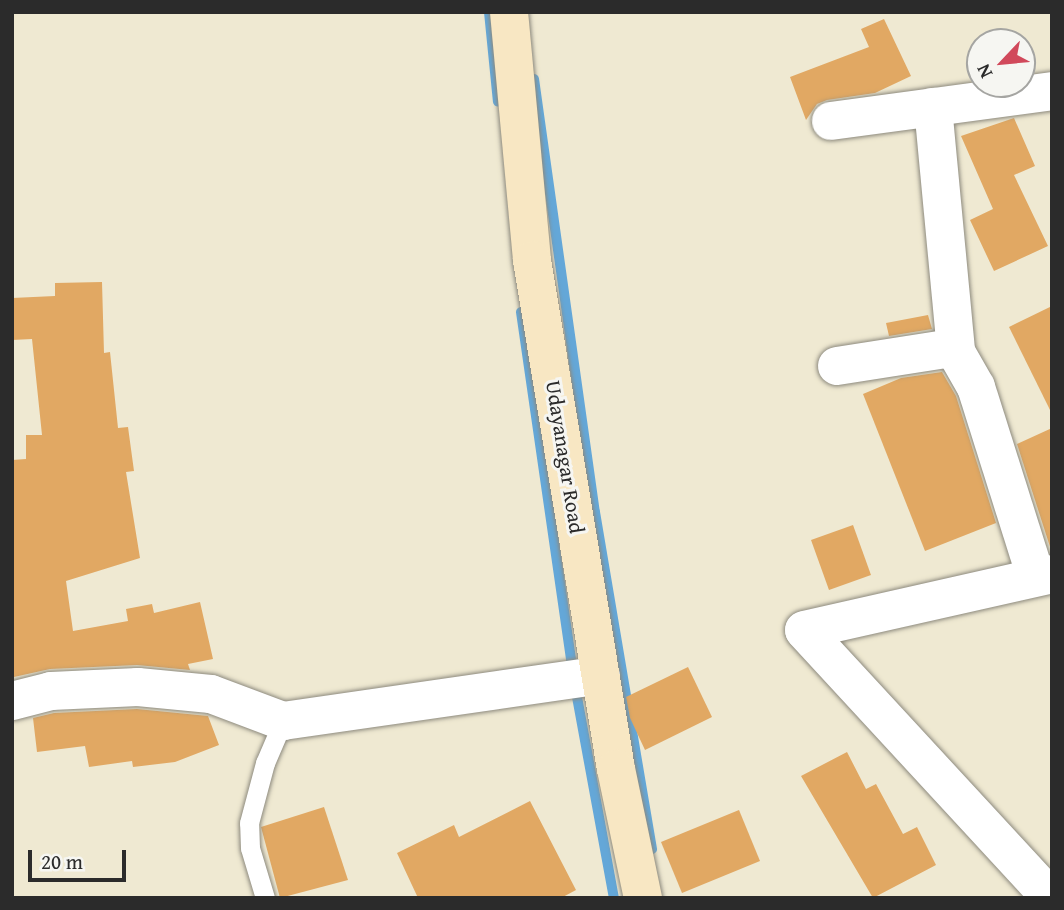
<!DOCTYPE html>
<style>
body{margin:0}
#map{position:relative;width:1064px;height:910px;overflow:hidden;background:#efe9d2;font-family:"Gentium Book Plus",serif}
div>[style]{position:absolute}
.stream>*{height:10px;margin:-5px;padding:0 5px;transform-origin:5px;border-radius:5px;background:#64a7d8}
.building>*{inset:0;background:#e1a863}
.roads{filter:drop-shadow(0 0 2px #8d8a7e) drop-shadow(0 0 2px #8d8a7e)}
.lane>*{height:19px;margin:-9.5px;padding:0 9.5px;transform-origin:9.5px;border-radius:9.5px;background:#fff}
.street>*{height:38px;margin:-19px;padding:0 19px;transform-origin:19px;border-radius:19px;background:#fff}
.secondary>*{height:38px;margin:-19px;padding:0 19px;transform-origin:19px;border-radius:19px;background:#f8e7c3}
span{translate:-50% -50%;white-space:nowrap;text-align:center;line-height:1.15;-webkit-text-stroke:6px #f6f6f2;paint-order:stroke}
.street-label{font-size:21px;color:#2b2b2b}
.frame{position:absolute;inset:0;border:14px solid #2b2b2b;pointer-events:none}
.north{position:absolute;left:966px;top:28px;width:70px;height:70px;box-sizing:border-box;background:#f6f6f2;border:2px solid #a5a5a2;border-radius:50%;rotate:244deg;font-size:19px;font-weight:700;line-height:28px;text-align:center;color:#2b2b2b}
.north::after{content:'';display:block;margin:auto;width:24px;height:32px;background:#d1495b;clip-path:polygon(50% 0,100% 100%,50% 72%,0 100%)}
.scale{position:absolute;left:28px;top:850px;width:98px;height:32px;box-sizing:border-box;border:4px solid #2b2b2b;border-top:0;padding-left:9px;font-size:21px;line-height:24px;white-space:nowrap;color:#2b2b2b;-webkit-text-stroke:5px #f6f6f2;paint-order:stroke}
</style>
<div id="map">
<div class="stream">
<i style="left:489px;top:12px;width:90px;rotate:84.3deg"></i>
<i style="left:534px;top:79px;width:437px;rotate:82deg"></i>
<i style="left:595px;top:512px;width:342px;rotate:80.4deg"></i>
<i style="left:521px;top:312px;width:363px;rotate:81.8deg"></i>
<i style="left:575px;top:686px;width:216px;rotate:79.6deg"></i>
</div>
<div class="building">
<i style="clip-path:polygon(884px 19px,911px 76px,875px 93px,827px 100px,817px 104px,806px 120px,790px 77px,869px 47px,861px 29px)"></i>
<i style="clip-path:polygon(1014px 118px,1035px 166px,1014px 175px,1048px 246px,994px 271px,970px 220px,993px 209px,961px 136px)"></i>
<i style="clip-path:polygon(102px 282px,104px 353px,110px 352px,118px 428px,128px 427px,134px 471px,126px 472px,140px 558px,66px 581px,73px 631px,128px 621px,126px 609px,152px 604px,154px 613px,200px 602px,213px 659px,188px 664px,190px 670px,137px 665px,50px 669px,14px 677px,12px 460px,26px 459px,26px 435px,42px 435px,32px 339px,12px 340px,12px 298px,55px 296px,55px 283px)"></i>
<i style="clip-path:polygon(1052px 306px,1052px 414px,1009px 327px)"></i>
<i style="clip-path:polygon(928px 315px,932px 329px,889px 336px,886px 323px)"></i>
<i style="clip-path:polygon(942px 372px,956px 396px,996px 523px,925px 551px,863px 394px,901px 378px)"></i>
<i style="clip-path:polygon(1052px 428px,1052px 553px,1017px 444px)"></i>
<i style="clip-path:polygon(853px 525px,871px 575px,829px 590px,811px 540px)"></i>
<i style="clip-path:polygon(688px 667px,712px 717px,645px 750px,630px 718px,626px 697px)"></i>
<i style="clip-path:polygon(137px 709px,208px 716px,219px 745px,175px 762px,133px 767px,132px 761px,89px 767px,85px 746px,37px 752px,33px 718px,54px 713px)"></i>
<i style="clip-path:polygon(847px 752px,866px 789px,876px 784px,903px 834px,917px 827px,936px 865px,873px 898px,801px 776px)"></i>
<i style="clip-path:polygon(530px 801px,576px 890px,561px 898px,418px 898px,397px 853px,454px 825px,459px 837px)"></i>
<i style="clip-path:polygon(324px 807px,348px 880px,280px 898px,261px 827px)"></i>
<i style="clip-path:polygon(739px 810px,760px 861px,682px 893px,661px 842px)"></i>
</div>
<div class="roads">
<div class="lane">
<i style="left:265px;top:898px;width:52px;rotate:-106.7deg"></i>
<i style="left:250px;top:848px;width:25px;rotate:-92deg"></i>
<i style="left:249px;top:823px;width:62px;rotate:-75.1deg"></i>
<i style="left:265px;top:763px;width:46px;rotate:-66.8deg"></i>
</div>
<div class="street">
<i style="left:933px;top:107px;width:246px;rotate:84.6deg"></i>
<i style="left:831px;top:121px;width:223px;rotate:-7.7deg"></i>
<i style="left:837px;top:366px;width:110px;rotate:-8.9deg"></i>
<i style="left:946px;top:349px;width:10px;rotate:17deg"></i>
<i style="left:956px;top:352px;width:40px;rotate:60.3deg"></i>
<i style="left:976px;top:387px;width:199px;rotate:72.5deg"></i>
<i style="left:12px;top:701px;width:40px;rotate:-14.4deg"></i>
<i style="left:51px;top:691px;width:87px;rotate:-2.6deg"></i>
<i style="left:138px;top:687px;width:73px;rotate:5.5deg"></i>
<i style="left:211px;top:694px;width:77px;rotate:20.6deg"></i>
<i style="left:283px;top:721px;width:321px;rotate:-8.2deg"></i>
<i style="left:1051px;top:898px;width:364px;rotate:-132.7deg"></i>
<i style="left:804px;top:630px;width:254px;rotate:-12.7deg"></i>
</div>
<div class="secondary">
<i style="left:509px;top:12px;width:249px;rotate:84.7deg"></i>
<i style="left:532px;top:260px;width:516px;rotate:80.63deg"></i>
<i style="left:616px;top:769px;width:132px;rotate:78.2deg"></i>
</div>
</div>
<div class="street-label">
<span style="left:565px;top:457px;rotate:81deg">Udayanagar Road</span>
</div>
<div class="frame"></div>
<div class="north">N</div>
<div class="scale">20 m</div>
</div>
